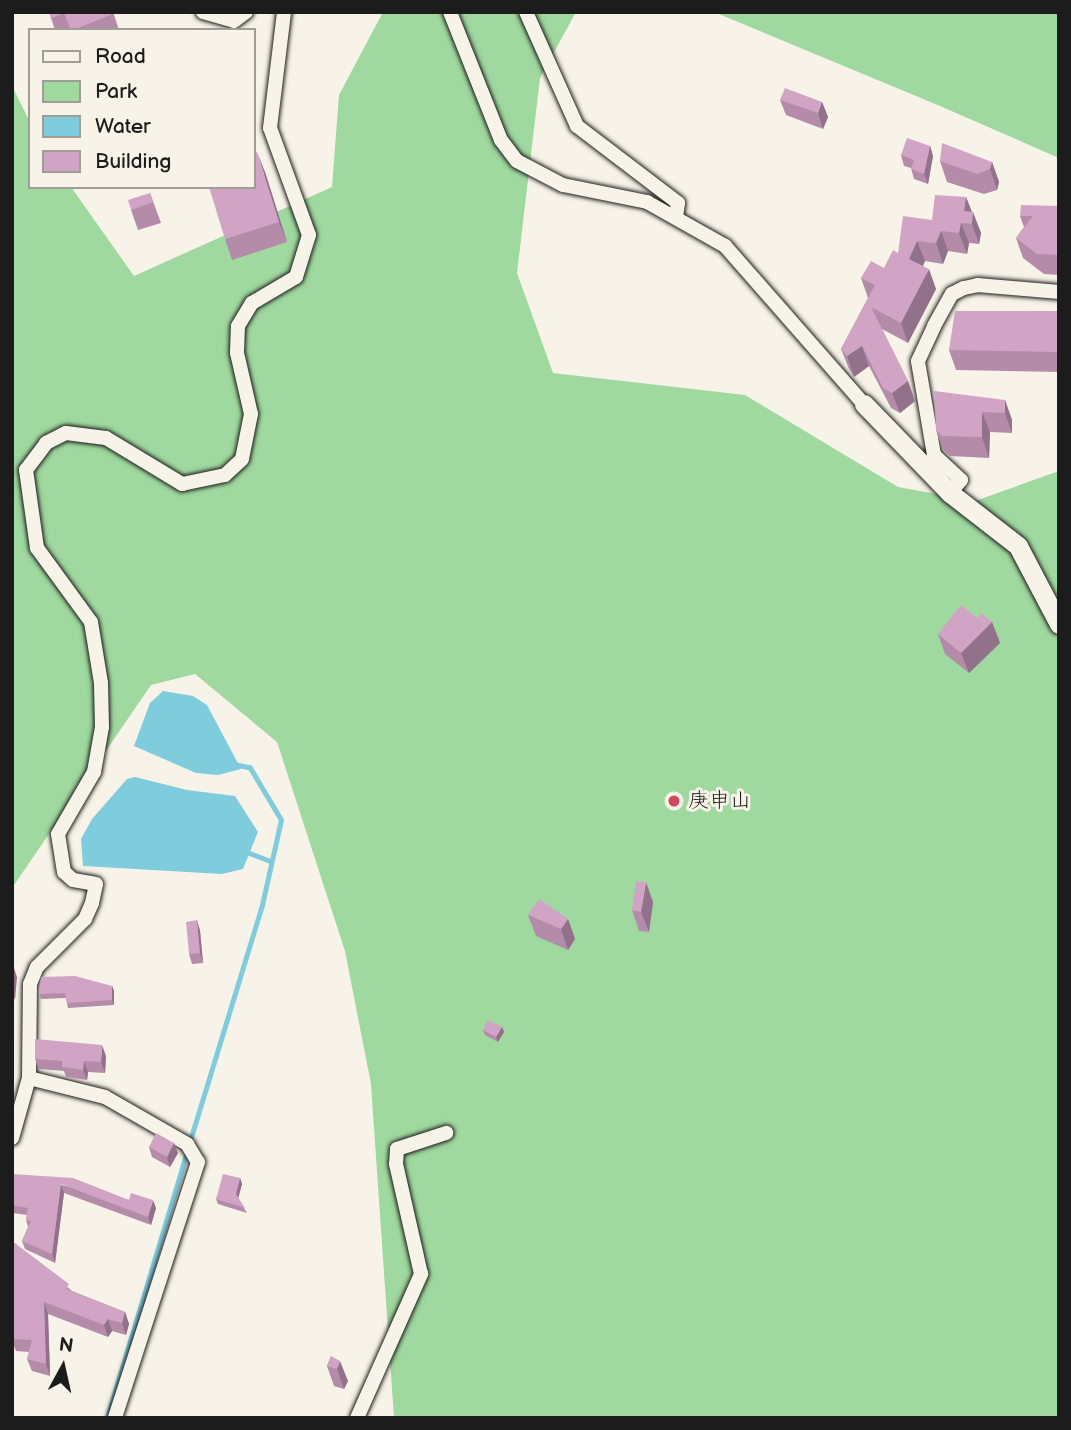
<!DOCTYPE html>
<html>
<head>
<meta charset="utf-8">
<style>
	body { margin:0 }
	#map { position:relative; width:1071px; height:1430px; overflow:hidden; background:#f7f3e8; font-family:"Balsamiq Sans","Klee One",sans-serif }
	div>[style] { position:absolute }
	.green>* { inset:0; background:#9fd99f }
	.water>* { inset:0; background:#7fccdd }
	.stream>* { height:4.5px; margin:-2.25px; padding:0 2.25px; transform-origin:2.25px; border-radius:2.25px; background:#7fccdd }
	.roads { filter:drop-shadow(0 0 2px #1c1c1c) drop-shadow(0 0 2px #1c1c1c) }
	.street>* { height:14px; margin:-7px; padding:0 7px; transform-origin:7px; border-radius:7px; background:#f7f3e8 }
	.secondary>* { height:19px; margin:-9.5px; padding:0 9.5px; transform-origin:9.5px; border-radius:9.5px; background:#f7f3e8 }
	.wall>* { inset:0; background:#b48ca9 }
	.shaded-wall>* { inset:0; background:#92728a }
	.building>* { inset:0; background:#d1a3c5 }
	.dots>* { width:19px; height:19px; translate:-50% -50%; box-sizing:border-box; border:4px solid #f7f3e8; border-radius:50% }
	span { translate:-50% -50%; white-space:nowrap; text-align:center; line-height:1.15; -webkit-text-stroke:6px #f7f3e8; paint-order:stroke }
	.poi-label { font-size:21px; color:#1c1c1c }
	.left { translate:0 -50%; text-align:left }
	.frame { position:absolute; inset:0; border:14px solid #1c1c1c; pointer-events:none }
	.legend { position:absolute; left:28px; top:28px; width:228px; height:161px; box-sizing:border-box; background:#f7f3e8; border:2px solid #9f9d96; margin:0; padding:9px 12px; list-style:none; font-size:21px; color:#1c1c1c }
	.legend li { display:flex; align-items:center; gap:14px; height:35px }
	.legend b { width:35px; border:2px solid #9f9d96 }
	.north { position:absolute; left:28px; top:1332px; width:70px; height:70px; -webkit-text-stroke:5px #f7f3e8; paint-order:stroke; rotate:8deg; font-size:19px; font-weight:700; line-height:28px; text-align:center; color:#1c1c1c }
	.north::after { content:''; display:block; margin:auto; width:24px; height:32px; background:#1c1c1c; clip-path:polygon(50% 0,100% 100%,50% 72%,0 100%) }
</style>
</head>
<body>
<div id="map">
	<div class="green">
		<i style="clip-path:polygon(383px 12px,576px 12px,540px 78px,517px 273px,553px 373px,745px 395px,898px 487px,975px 501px,1059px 471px,1059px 1418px,394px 1418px,371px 1084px,345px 951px,277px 742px,195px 674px,151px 685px,12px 888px,12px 86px,30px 122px,30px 187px,71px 187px,134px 276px,332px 187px,339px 95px)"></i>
		<i style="clip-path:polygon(714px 12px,1059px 12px,1059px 158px,940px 106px)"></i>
	</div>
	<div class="water">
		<i style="clip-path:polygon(163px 691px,193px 696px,207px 705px,241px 769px,218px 775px,196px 773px,134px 746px,150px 703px)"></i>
		<i style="clip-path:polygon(135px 777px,187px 790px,235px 796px,258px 832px,243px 869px,222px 874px,83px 866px,81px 839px,92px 819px,127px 779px)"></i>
	</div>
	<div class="stream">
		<i style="left:247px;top:852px;width:26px;rotate:21deg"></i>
		<i style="left:189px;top:1144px;width:250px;rotate:-73deg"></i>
		<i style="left:262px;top:905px;width:87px;rotate:-77.4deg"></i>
		<i style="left:281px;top:820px;width:61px;rotate:-120.8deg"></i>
		<i style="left:250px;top:768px;width:13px;rotate:-167deg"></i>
		<i style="left:107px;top:1418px;width:278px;rotate:-73.3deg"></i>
	</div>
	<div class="roads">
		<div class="street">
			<i style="left:203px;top:12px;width:32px;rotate:16deg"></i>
			<i style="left:234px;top:21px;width:15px;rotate:-37deg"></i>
			<i style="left:450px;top:12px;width:138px;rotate:68.3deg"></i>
			<i style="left:501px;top:140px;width:26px;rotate:53deg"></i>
			<i style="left:517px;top:161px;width:52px;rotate:27.6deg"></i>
			<i style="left:563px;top:185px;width:86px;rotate:11.4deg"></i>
			<i style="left:647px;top:202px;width:90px;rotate:29.4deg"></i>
			<i style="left:725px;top:246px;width:210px;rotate:48.7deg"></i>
			<i style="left:526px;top:12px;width:125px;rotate:65.9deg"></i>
			<i style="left:577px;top:126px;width:127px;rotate:37.3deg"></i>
			<i style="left:678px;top:203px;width:15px;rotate:98deg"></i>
			<i style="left:950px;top:493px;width:17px;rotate:-50deg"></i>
			<i style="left:961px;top:480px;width:37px;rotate:-137deg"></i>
			<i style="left:934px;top:455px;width:95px;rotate:-99.7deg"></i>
			<i style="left:918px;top:361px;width:38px;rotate:-65deg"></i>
			<i style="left:934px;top:326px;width:37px;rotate:-61deg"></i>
			<i style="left:952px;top:294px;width:13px;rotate:-27deg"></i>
			<i style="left:964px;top:288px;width:14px;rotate:-12deg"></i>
			<i style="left:978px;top:285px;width:81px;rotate:4.9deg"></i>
			<i style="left:29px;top:1078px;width:78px;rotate:14deg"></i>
			<i style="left:105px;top:1097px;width:95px;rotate:29.8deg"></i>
			<i style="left:187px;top:1144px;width:21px;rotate:59deg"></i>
			<i style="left:198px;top:1162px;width:269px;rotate:108deg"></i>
			<i style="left:12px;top:1138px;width:62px;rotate:-74.2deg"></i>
			<i style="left:29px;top:1078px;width:94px;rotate:-89.4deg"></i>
			<i style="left:30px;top:984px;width:18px;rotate:-68deg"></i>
			<i style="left:37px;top:967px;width:68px;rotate:-45deg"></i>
			<i style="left:85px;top:919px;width:17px;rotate:-66deg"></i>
			<i style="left:92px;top:903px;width:19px;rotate:-78deg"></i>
			<i style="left:96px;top:884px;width:23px;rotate:-170deg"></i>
			<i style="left:73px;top:880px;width:12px;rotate:-138deg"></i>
			<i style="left:64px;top:872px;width:38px;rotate:-99deg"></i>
			<i style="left:58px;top:834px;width:72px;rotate:-59.9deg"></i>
			<i style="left:94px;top:772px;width:46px;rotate:-79.9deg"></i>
			<i style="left:102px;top:727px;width:44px;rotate:-91.3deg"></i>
			<i style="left:101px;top:683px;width:62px;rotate:-99.3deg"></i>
			<i style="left:91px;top:622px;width:92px;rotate:-126.1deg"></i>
			<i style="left:37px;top:548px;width:79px;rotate:-98deg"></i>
			<i style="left:26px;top:470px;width:34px;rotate:-53deg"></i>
			<i style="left:46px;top:443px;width:22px;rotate:-27deg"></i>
			<i style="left:66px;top:433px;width:40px;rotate:7.1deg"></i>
			<i style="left:106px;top:438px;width:89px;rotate:31.2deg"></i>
			<i style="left:182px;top:484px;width:44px;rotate:-11.8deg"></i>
			<i style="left:225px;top:475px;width:23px;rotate:-43deg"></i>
			<i style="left:242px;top:459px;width:46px;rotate:-78.7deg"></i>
			<i style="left:251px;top:414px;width:63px;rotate:-102.9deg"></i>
			<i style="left:237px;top:353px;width:27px;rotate:-88deg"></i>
			<i style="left:238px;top:326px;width:27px;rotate:-59deg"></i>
			<i style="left:252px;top:303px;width:51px;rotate:-30.6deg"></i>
			<i style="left:296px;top:277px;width:44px;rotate:-72.8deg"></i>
			<i style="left:309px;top:235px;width:114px;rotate:-110deg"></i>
			<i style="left:270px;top:128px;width:117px;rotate:-83.1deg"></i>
			<i style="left:357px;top:1418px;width:158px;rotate:-66deg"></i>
			<i style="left:421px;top:1274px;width:113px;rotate:-102.8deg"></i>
			<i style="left:396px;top:1164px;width:15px;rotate:-86deg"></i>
			<i style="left:397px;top:1149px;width:52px;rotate:-18.1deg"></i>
		</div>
		<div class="secondary">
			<i style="left:864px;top:404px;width:124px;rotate:46deg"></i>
			<i style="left:950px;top:493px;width:86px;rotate:37.9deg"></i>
			<i style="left:1018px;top:546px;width:88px;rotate:62.3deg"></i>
		</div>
	</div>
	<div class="wall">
		<i style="clip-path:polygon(49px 12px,113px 12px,119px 30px,55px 30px)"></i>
		<i style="clip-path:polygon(780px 100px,822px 102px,828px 117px,823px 129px,786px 115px)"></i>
		<i style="clip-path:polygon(930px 146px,933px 156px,928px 184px,914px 179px,911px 168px,904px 166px,901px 155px)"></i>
		<i style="clip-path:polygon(940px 161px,992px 162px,999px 182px,997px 190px,984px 194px,947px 182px)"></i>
		<i style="clip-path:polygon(265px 172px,287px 242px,232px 260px,225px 239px)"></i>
		<i style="clip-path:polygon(150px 193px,161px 223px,138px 230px,131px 210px)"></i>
		<i style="clip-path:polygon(966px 197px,981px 233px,979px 244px,969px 243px,967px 254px,948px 251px,943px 264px,925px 261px,923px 266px,936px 289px,908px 343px,882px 329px,908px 381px,915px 401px,900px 413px,891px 408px,869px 366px,854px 377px,849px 369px,841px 349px,868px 298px,861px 278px,884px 268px,898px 253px)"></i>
		<i style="clip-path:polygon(1059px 206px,1059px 275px,1044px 274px,1023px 258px,1016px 238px,1024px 227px,1020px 216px)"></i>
		<i style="clip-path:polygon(1059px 311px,1059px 372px,956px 370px,949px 350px)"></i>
		<i style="clip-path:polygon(1005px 400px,1012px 420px,1012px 433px,990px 432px,989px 458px,950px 456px,943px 450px,936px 430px)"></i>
		<i style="clip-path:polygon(977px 618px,992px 622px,1000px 643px,969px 673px,945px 654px,938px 634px)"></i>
		<i style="clip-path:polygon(653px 902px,649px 932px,639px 931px,632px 910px)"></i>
		<i style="clip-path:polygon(528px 915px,568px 919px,575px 939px,568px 950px,536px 936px)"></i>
		<i style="clip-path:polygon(197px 920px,200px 931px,203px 963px,192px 964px,189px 954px)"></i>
		<i style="clip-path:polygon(112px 986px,114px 991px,114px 1005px,68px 1008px,66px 998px,41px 999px,39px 994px)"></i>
		<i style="clip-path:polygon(502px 1027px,504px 1032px,498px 1042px,485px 1035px,483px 1030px)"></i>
		<i style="clip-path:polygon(106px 1056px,105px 1073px,88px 1072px,87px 1080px,66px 1077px,64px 1071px,39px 1069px,35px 1059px)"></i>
		<i style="clip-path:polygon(174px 1143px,178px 1153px,170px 1167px,152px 1157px,149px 1147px)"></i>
		<i style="clip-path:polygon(12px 1174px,129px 1200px,156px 1208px,151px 1225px,64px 1193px,55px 1263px,25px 1249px,22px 1241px,28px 1227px,26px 1220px,27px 1215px,12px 1213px)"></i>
		<i style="clip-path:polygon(240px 1178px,242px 1184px,238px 1198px,247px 1213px,218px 1204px,216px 1199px)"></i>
		<i style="clip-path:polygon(12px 1241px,72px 1291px,125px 1312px,129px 1324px,126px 1335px,112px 1331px,108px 1337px,48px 1314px,50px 1376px,32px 1371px,27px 1359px,29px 1352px,16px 1351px,12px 1341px)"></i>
		<i style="clip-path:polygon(331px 1356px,348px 1381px,344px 1389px,334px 1386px,327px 1366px)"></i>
	</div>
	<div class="shaded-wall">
		<i style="clip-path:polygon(822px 102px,828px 117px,823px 129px,818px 113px)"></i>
		<i style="clip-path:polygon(930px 146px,933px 156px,928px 184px,924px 174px)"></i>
		<i style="clip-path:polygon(257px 152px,265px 172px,287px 242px,279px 222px)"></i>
		<i style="clip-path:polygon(992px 162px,999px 182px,997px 190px,990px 169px)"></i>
		<i style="clip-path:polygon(966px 197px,973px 216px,973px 212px,981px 233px,979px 244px,972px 224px,964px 211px)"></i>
		<i style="clip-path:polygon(961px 223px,969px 243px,967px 254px,959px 233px)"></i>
		<i style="clip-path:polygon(941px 231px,948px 251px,943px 264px,936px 243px)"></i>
		<i style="clip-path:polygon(917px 241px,925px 261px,917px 279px,909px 259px)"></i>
		<i style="clip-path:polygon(929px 269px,936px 289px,908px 343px,901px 323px)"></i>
		<i style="clip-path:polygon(862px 346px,869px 366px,854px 377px,847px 356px)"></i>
		<i style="clip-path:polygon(908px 381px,915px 401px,900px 413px,892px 393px)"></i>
		<i style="clip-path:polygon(1005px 400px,1012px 420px,1012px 433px,1005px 413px)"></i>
		<i style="clip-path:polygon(982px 412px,990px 432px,989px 458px,982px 437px)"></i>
		<i style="clip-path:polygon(992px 622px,1000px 643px,969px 673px,961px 653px)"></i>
		<i style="clip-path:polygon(646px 882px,653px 902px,649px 932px,641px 912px)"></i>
		<i style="clip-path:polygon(568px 919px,575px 939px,568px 950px,561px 929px)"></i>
		<i style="clip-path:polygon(197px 920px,200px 931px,203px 963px,200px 953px)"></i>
		<i style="clip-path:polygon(14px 968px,17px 977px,15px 1000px,12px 993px)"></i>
		<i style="clip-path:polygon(112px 986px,114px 991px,114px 1005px,112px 1000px)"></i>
		<i style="clip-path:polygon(502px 1027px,504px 1032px,498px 1042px,496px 1037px)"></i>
		<i style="clip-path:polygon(102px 1045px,106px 1056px,105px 1073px,101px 1062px)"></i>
		<i style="clip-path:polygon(84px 1061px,88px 1072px,87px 1080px,83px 1070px)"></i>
		<i style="clip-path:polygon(174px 1143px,178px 1153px,170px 1167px,167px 1157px)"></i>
		<i style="clip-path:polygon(240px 1178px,242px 1184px,238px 1199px,236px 1194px)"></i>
		<i style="clip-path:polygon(61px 1184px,64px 1193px,55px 1263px,52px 1254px)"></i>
		<i style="clip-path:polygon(153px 1200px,156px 1208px,151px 1225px,148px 1217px)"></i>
		<i style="clip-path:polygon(44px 1302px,48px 1314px,50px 1376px,46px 1364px)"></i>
		<i style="clip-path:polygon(125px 1312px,129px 1324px,126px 1335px,122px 1323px)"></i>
		<i style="clip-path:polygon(108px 1319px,112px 1331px,108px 1337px,104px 1325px)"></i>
		<i style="clip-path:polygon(340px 1361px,348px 1381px,344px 1389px,337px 1369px)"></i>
	</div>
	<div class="building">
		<i style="clip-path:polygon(49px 12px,113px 12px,113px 14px,73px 30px,71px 30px,64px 13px,52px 18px)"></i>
		<i style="clip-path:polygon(785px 88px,822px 102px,818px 113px,780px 100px)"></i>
		<i style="clip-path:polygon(907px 138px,930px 146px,924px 174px,911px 169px,914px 160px,901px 155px)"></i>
		<i style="clip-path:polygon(942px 143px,992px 162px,990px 169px,977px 174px,940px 161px)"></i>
		<i style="clip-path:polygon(257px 152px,279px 222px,225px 239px,209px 187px,254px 187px,254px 153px)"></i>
		<i style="clip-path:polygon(150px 193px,153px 202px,131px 210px,128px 200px)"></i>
		<i style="clip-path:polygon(935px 195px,966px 197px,964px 211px,973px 212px,972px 224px,961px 223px,959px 233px,941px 231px,936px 243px,917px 241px,909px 259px,929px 269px,901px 323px,871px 307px,908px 381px,892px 393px,883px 388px,862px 346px,847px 356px,841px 349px,875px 285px,861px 278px,871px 261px,884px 268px,893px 250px,898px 253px,903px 216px,932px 220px)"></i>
		<i style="clip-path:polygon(1021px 205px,1059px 206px,1059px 255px,1037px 254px,1016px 238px,1033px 216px,1020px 216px)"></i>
		<i style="clip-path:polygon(955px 311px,1059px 311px,1059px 352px,949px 350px)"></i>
		<i style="clip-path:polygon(934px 391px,1005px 400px,1005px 413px,982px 412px,982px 437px,942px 436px,936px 430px)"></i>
		<i style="clip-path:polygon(961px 605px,977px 618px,981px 613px,992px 622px,961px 653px,938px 634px)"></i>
		<i style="clip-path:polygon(636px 881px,646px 882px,641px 912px,632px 910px)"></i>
		<i style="clip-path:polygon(539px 899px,568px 919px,561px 929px,528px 915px)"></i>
		<i style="clip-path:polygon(197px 920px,200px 953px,189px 954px,186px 922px)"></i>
		<i style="clip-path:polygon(75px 976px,112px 986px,112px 1000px,67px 1003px,65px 993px,39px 994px,41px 977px)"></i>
		<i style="clip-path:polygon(488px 1020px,502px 1027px,496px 1037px,483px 1030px)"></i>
		<i style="clip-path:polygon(35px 1039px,102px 1045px,101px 1062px,84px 1061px,83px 1070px,62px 1067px,62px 1061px,35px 1059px)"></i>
		<i style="clip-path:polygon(156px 1133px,174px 1143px,167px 1157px,149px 1147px)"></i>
		<i style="clip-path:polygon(12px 1174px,73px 1178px,129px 1200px,131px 1193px,153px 1200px,148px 1217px,61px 1184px,52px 1254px,22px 1241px,31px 1221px,26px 1220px,28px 1208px,12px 1205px)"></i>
		<i style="clip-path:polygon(223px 1174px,240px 1178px,236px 1194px,245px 1208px,216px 1199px)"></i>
		<i style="clip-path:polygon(12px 1241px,69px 1284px,66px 1289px,125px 1312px,122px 1323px,108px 1319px,104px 1325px,44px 1302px,46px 1364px,27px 1359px,32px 1340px,12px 1339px)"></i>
		<i style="clip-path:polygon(331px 1356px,340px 1361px,337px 1369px,327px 1366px)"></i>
	</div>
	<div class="dots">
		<i style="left:674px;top:801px;background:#d1495b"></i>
	</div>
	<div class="poi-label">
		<span class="left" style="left:688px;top:801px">庚申山</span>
	</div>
	<div class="frame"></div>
	<ul class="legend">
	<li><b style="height:9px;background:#f7f3e8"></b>Road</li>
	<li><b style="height:19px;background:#9fd99f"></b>Park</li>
	<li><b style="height:19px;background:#7fccdd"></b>Water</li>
	<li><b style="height:19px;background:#d1a3c5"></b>Building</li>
	</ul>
	<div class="north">N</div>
</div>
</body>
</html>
